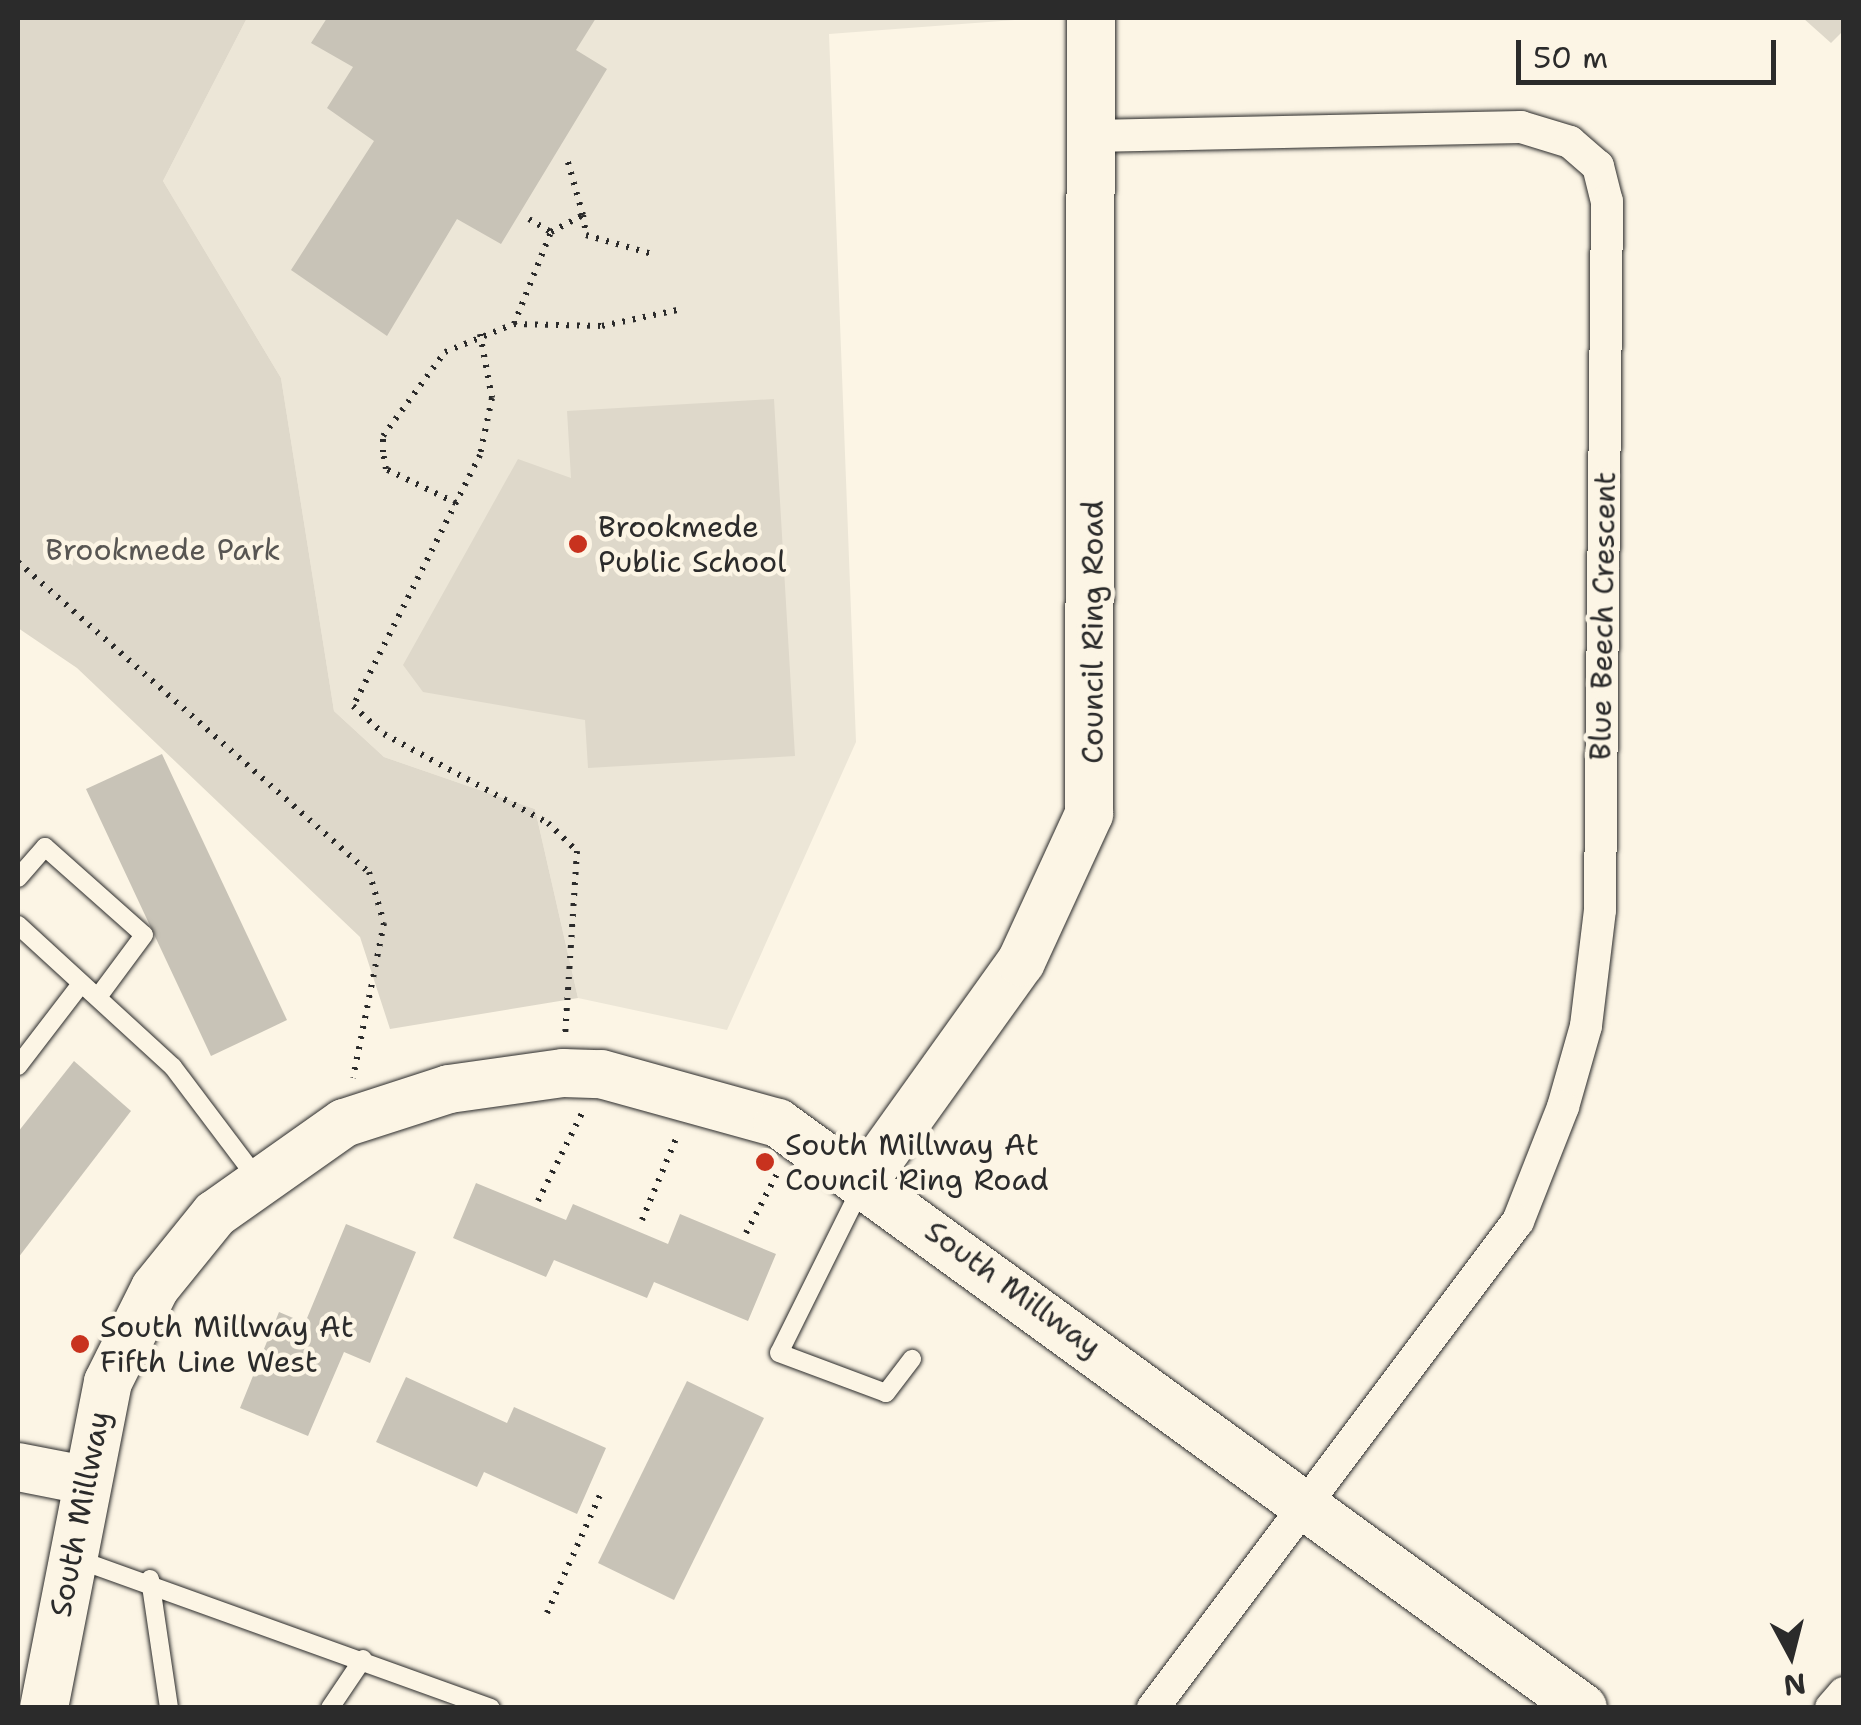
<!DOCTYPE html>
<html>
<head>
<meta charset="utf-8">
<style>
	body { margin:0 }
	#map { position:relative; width:1861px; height:1725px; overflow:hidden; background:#fcf5e5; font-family:"Shantell Sans",sans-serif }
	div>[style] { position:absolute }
	.built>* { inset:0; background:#ece6d7 }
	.green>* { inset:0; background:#ded8ca }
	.building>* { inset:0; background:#c8c3b7 }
	.path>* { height:6px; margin-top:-3px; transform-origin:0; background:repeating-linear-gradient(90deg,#2b2b2b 0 2.5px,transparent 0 10.5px) }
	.roads { filter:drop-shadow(0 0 2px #2b2b2b) drop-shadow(0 0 2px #2b2b2b) }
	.lane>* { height:18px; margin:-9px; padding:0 9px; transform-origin:9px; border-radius:9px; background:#fcf5e5 }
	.street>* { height:32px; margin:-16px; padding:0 16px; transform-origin:16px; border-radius:16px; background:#fcf5e5 }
	.secondary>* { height:48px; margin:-24px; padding:0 24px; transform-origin:24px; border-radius:24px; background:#fcf5e5 }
	.dots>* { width:28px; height:28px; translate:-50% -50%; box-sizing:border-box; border:5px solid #fcf5e5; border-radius:50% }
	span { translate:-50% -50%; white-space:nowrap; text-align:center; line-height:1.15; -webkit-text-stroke:9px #fcf5e5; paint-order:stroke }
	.poi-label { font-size:30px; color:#2b2b2b }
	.left { translate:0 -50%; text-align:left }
	.park-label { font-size:30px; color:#585653 }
	.street-label { font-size:30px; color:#2b2b2b }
	.frame { position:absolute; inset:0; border:20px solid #2b2b2b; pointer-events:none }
	.north { position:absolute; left:1741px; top:1605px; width:100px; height:100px; -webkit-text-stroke:8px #fcf5e5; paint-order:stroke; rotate:173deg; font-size:28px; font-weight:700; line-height:40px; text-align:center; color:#2b2b2b }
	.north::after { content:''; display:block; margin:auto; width:35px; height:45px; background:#2b2b2b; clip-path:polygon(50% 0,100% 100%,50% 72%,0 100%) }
	.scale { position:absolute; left:1516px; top:40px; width:260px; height:45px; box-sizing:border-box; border:5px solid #2b2b2b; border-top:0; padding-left:12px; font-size:30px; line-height:35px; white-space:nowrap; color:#2b2b2b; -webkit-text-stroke:8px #fcf5e5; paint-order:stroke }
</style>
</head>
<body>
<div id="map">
	<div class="built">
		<i style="clip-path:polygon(247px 18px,1041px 18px,829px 34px,856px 742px,727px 1030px,578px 998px,535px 809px,384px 757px,334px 711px,281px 378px,163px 181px)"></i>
	</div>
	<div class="green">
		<i style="clip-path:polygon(18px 18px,247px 18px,163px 181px,281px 378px,334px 711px,384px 757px,535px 809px,578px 998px,390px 1029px,360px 937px,77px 668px,18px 628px)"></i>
		<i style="clip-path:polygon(1803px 18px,1843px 18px,1843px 31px,1831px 43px)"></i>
		<i style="clip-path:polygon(774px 399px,795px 756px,588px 768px,585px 720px,423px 692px,403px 665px,518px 459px,571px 478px,567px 411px)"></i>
	</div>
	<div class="building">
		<i style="clip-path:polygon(327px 18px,596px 18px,576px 50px,607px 69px,501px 244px,457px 219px,387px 336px,291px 270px,374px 141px,327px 108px,353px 67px,311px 43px)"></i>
		<i style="clip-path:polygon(162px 754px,287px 1020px,211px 1056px,86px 789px)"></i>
		<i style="clip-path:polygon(74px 1061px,131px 1111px,18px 1258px,18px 1132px)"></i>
		<i style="clip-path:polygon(476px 1183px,566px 1220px,573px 1204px,668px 1244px,680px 1214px,776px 1254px,748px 1321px,654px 1282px,647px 1298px,554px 1260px,546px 1277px,453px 1238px)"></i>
		<i style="clip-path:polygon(346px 1224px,416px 1252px,370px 1363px,344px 1352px,308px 1436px,240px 1408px,279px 1312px,305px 1323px)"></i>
		<i style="clip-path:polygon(406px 1377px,507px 1423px,514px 1407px,606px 1448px,577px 1514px,484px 1472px,477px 1487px,376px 1442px)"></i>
		<i style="clip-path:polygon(687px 1381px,764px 1418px,674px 1600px,598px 1563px)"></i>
	</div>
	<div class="path">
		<i style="left:583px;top:215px;width:20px;rotate:81deg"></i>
		<i style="left:586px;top:235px;width:69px;rotate:16.1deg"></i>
		<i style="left:529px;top:219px;width:26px;rotate:31deg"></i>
		<i style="left:514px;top:324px;width:99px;rotate:-68.1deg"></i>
		<i style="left:551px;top:232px;width:36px;rotate:-28deg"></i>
		<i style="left:583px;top:215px;width:58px;rotate:-105.9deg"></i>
		<i style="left:480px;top:334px;width:65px;rotate:79.4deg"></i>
		<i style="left:492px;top:398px;width:58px;rotate:101.9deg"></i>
		<i style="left:480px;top:455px;width:281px;rotate:116.8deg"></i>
		<i style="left:353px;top:706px;width:42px;rotate:42.1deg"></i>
		<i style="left:384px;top:734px;width:187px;rotate:28.5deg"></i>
		<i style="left:548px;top:823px;width:40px;rotate:44deg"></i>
		<i style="left:577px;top:851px;width:186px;rotate:93.7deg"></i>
		<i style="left:456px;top:503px;width:78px;rotate:-154.1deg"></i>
		<i style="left:386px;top:469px;width:17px;rotate:-100deg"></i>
		<i style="left:383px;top:452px;width:16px;rotate:-90deg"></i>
		<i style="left:383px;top:436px;width:104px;rotate:-53.6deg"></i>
		<i style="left:445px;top:352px;width:74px;rotate:-22.1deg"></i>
		<i style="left:514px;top:324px;width:88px;rotate:1.3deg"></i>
		<i style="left:602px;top:326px;width:77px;rotate:-12deg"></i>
		<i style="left:18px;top:562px;width:468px;rotate:41.5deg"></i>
		<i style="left:369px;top:872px;width:53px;rotate:73.6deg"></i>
		<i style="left:384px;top:923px;width:158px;rotate:101.3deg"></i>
		<i style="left:538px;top:1201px;width:98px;rotate:-63.4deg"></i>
		<i style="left:642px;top:1220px;width:93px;rotate:-67.3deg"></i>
		<i style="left:746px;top:1233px;width:69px;rotate:-62.3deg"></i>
		<i style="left:547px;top:1613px;width:129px;rotate:-65.8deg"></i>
	</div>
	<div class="roads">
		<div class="lane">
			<i style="left:18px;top:878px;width:41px;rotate:-48.9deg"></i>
			<i style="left:45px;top:847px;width:132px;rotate:41.6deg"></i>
			<i style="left:144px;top:935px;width:77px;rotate:126.6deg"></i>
			<i style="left:18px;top:925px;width:210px;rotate:42.5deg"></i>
			<i style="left:173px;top:1067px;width:138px;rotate:53deg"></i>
			<i style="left:18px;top:1066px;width:103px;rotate:-52.5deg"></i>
			<i style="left:862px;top:1186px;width:186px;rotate:116.4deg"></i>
			<i style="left:779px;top:1353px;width:114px;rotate:20.5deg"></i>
			<i style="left:886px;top:1393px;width:43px;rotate:-52.6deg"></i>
			<i style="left:74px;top:1558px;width:443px;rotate:19.8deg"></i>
			<i style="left:150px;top:1579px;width:130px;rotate:81.6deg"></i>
			<i style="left:330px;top:1708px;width:59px;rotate:-56deg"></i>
		</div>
		<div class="street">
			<i style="left:1092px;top:136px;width:429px;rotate:-1.2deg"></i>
			<i style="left:1521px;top:127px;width:51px;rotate:17deg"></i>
			<i style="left:1570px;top:142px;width:37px;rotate:41deg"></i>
			<i style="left:1598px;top:166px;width:36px;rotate:76deg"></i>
			<i style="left:1607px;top:201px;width:709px;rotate:90.57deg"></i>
			<i style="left:1600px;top:910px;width:117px;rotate:96.9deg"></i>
			<i style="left:1586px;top:1026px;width:84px;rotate:105.9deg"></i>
			<i style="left:1563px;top:1107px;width:123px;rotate:111.5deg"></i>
			<i style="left:1518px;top:1221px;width:609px;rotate:126.85deg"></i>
			<i style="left:1831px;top:1708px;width:20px;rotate:-49deg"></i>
		</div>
		<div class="secondary">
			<i style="left:864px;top:1181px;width:269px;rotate:-54.4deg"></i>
			<i style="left:1021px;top:962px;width:163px;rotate:-65.3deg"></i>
			<i style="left:1089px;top:814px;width:796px;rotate:-89.86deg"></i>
			<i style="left:18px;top:1467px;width:67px;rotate:11.1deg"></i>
			<i style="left:44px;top:1708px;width:332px;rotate:-78.9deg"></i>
			<i style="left:108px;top:1382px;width:105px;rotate:-63.4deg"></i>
			<i style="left:155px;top:1288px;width:95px;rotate:-51deg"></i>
			<i style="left:215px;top:1214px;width:158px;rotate:-35.2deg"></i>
			<i style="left:344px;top:1123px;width:110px;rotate:-17.9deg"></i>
			<i style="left:449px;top:1089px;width:115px;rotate:-8deg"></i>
			<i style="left:563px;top:1073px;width:38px;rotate:2deg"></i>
			<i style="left:601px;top:1074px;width:184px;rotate:15.5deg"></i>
			<i style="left:778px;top:1123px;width:995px;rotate:36.01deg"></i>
		</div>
	</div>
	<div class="dots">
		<i style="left:578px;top:544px;background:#c8321e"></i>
		<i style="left:765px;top:1162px;background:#c8321e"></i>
		<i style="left:80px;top:1344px;background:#c8321e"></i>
	</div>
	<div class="poi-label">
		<span class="left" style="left:598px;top:544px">Brookmede<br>Public School</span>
		<span class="left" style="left:785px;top:1162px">South Millway At<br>Council Ring Road</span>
		<span class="left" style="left:100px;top:1344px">South Millway At<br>Fifth Line West</span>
	</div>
	<div class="park-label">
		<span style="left:163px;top:550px">Brookmede Park</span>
	</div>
	<div class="street-label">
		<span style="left:1603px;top:616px;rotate:-89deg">Blue Beech Crescent</span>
		<span style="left:1093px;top:632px;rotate:-90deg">Council Ring Road</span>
		<span style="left:1013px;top:1289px;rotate:36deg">South Millway</span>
		<span style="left:80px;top:1514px;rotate:-79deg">South Millway</span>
	</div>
	<div class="frame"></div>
	<div class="north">N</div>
	<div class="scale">50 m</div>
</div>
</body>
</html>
